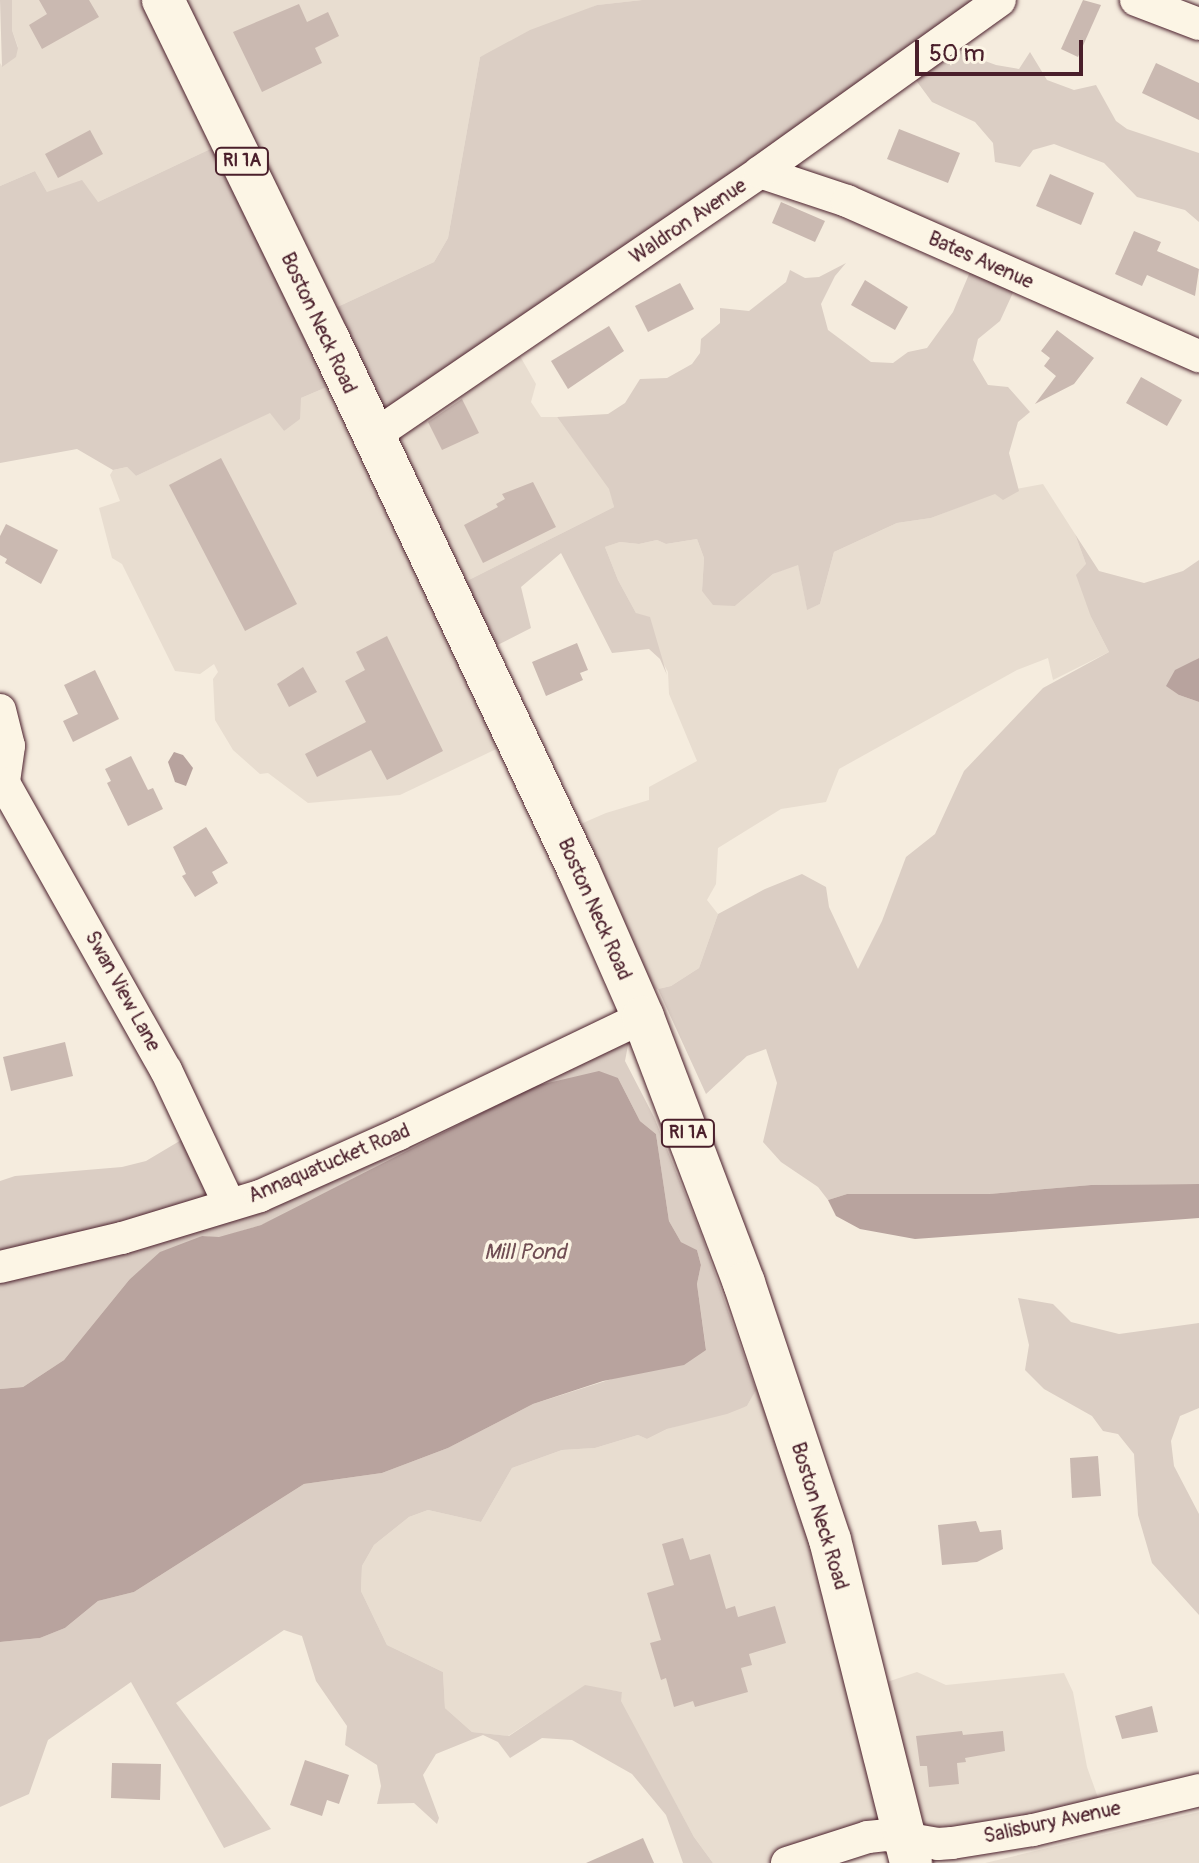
<!DOCTYPE html>
<html>
<head>
<meta charset="utf-8">
<style>
	body { margin:0 }
	#map { position:relative; width:1199px; height:1863px; overflow:hidden; background:#f5ecde; font-family:Pangolin,sans-serif }
	div>[style] { position:absolute }
	.built>* { inset:0; background:#e8ddd0 }
	.green>* { inset:0; background:#dbcec4 }
	.water>* { inset:0; background:#b8a39e }
	.building>* { inset:0; background:#cab9b1 }
	.roads { filter:drop-shadow(0 0 2px #4a1f2b) drop-shadow(0 0 2px #4a1f2b) }
	.minor>* { height:32px; margin:-16px; padding:0 16px; transform-origin:16px; border-radius:16px; background:#fcf5e5 }
	.major>* { height:42px; margin:-21px; padding:0 21px; transform-origin:21px; border-radius:21px; background:#fcf5e5 }
	span { translate:-50% -50%; white-space:nowrap; text-align:center; line-height:1.15; -webkit-text-stroke:7px #fcf5e5; paint-order:stroke }
	.shield-label span { padding:2px 6px; background:#fcf5e5; border:2px solid; border-radius:6px; -webkit-text-stroke-width:0 }
	.shield-label { font-size:18px; color:#4a1f2b; font-weight:700 }
	.street-label { font-size:20px; color:#4a1f2b }
	.water-label { font-size:22px; color:#704d53; font-style:italic }
	.scale { position:absolute; left:915px; top:40px; width:168px; height:36px; box-sizing:border-box; border:4px solid #4a1f2b; border-top:0; padding-left:10px; font-size:24px; line-height:28px; white-space:nowrap; color:#4a1f2b; -webkit-text-stroke:6px #fcf5e5; paint-order:stroke }
</style>
</head>
<body>
<div id="map">
	<div class="built">
		<i style="clip-path:polygon(12px 0,642px 0,597px 5px,480px 57px,448px 238px,434px 262px,318px 316px,221px 144px,98px 202px,47px 192px,35px 171px,0 186px,0 63px,2px 66px,18px 47px,12px 30px)"></i>
		<i style="clip-path:polygon(512px 342px,536px 384px,531px 402px,541px 417px,557px 417px,610px 489px,614px 507px,447px 591px,513px 741px,400px 795px,308px 803px,268px 773px,260px 774px,233px 750px,215px 720px,213px 679px,218px 672px,214px 664px,200px 674px,175px 671px,122px 564px,112px 558px,99px 508px,120px 501px,110px 475px,113px 470px,127px 467px,136px 476px,270px 412px,284px 431px,301px 398px,341px 381px)"></i>
		<i style="clip-path:polygon(1043px 484px,1075px 534px,1086px 564px,1091px 617px,1109px 652px,1053px 680px,1048px 658px,1017px 670px,839px 769px,826px 802px,781px 809px,718px 848px,716px 884px,707px 900px,718px 914px,699px 968px,671px 986px,632px 995px,562px 832px,606px 813px,649px 800px,649px 787px,697px 761px,669px 694px,668px 672px,618px 580px,605px 547px,620px 542px,639px 544px,657px 540px,666px 544px,697px 539px,704px 558px,702px 591px,735px 606px,773px 574px,798px 564px,807px 609px,820px 604px,834px 552px,897px 523px,931px 518px,995px 493px)"></i>
		<i style="clip-path:polygon(771px 1362px,872px 1687px,917px 1672px,946px 1685px,1064px 1673px,1073px 1692px,1087px 1767px,1105px 1817px,1103px 1820px,919px 1863px,905px 1827px,798px 1863px,713px 1863px,694px 1837px,620px 1701px,622px 1692px,585px 1686px,508px 1736px,472px 1732px,445px 1708px,443px 1672px,387px 1645px,361px 1591px,362px 1566px,374px 1545px,409px 1517px,428px 1510px,481px 1522px,512px 1468px,562px 1450px,595px 1448px,638px 1435px,647px 1439px,667px 1429px,747px 1406px)"></i>
		<i style="clip-path:polygon(1199px 1812px,1199px 1863px,985px 1863px)"></i>
	</div>
	<div class="green">
		<i style="clip-path:polygon(0 0,12px 0,12px 30px,18px 48px,16px 57px,2px 67px)"></i>
		<i style="clip-path:polygon(642px 0,998px 0,938px 44px,996px 65px,1019px 69px,1030px 52px,1047px 80px,1074px 90px,1096px 85px,1116px 121px,1127px 129px,1199px 153px,1199px 222px,1185px 210px,1137px 197px,1104px 163px,1054px 144px,1033px 150px,1020px 167px,995px 162px,993px 143px,975px 122px,932px 102px,907px 68px,383px 426px,341px 381px,301px 398px,300px 419px,284px 431px,270px 413px,136px 476px,127px 467px,113px 470px,77px 449px,0 463px,0 186px,35px 171px,47px 192px,82px 180px,98px 202px,221px 144px,318px 316px,434px 262px,448px 238px,480px 57px,530px 30px,597px 5px)"></i>
		<i style="clip-path:polygon(975px 260px,1017px 284px,1000px 321px,978px 339px,973px 360px,988px 385px,1008px 387px,1030px 412px,1018px 422px,1009px 453px,1019px 491px,1003px 500px,995px 494px,931px 518px,897px 523px,834px 552px,820px 604px,807px 610px,798px 565px,773px 574px,735px 606px,713px 605px,702px 591px,704px 558px,697px 539px,666px 544px,657px 540px,639px 544px,620px 542px,605px 547px,618px 580px,636px 613px,650px 617px,667px 675px,660px 659px,649px 649px,612px 653px,561px 553px,521px 587px,531px 628px,476px 656px,447px 591px,614px 507px,609px 489px,557px 417px,608px 414px,625px 403px,640px 379px,667px 378px,692px 364px,700px 353px,701px 339px,720px 323px,720px 308px,749px 311px,786px 282px,790px 270px,805px 278px,819px 277px,846px 263px,835px 276px,821px 304px,828px 330px,871px 362px,893px 363px,908px 352px,927px 348px,953px 312px)"></i>
		<i style="clip-path:polygon(1075px 534px,1099px 571px,1144px 583px,1183px 571px,1199px 560px,1199px 658px,1195px 660px,1179px 695px,1199px 702px,1199px 1184px,1091px 1185px,989px 1194px,847px 1194px,828px 1200px,818px 1187px,781px 1162px,763px 1142px,777px 1083px,766px 1049px,747px 1056px,706px 1094px,658px 989px,671px 986px,699px 968px,718px 914px,765px 889px,802px 874px,826px 887px,829px 907px,858px 969px,882px 921px,906px 857px,935px 834px,964px 771px,1043px 688px,1109px 652px,1091px 617px,1076px 575px,1086px 564px)"></i>
		<i style="clip-path:polygon(631px 1029px,625px 1061px,654px 1117px,700px 1231px,756px 1390px,747px 1406px,727px 1414px,667px 1429px,647px 1439px,638px 1435px,595px 1448px,562px 1450px,512px 1468px,481px 1522px,428px 1510px,409px 1517px,374px 1545px,362px 1566px,361px 1591px,387px 1645px,443px 1672px,445px 1708px,472px 1732px,509px 1736px,585px 1685px,622px 1692px,621px 1701px,694px 1837px,713px 1863px,683px 1863px,666px 1815px,632px 1774px,572px 1740px,542px 1738px,510px 1758px,498px 1742px,483px 1735px,436px 1754px,423px 1775px,439px 1818px,437px 1824px,414px 1803px,377px 1804px,381px 1786px,377px 1765px,345px 1745px,347px 1726px,316px 1681px,302px 1636px,284px 1630px,176px 1703px,271px 1829px,224px 1848px,131px 1682px,48px 1740px,29px 1794px,0 1807px,0 1642px,40px 1638px,65px 1628px,98px 1601px,134px 1592px,304px 1484px,382px 1473px,448px 1448px,533px 1404px,706px 1349px,697px 1284px,701px 1265px,697px 1250px,681px 1242px,669px 1221px,656px 1134px,640px 1121px,618px 1078px,261px 1225px,219px 1238px,202px 1236px,129px 1280px,64px 1360px,23px 1387px,0 1389px,0 1181px,15px 1176px,122px 1167px,146px 1161px,193px 1133px,229px 1201px)"></i>
		<i style="clip-path:polygon(1018px 1298px,1053px 1304px,1071px 1322px,1119px 1334px,1199px 1323px,1199px 1408px,1180px 1416px,1171px 1441px,1174px 1466px,1199px 1514px,1199px 1615px,1152px 1563px,1138px 1515px,1134px 1454px,1118px 1434px,1103px 1431px,1092px 1416px,1044px 1389px,1025px 1370px,1029px 1345px)"></i>
	</div>
	<div class="water">
		<i style="clip-path:polygon(1199px 658px,1199px 702px,1179px 695px,1166px 686px,1175px 670px)"></i>
		<i style="clip-path:polygon(174px 752px,183px 755px,193px 768px,186px 786px,175px 782px,168px 762px)"></i>
		<i style="clip-path:polygon(599px 1071px,618px 1078px,640px 1121px,656px 1134px,669px 1221px,681px 1242px,697px 1250px,701px 1265px,697px 1284px,706px 1350px,684px 1365px,603px 1381px,533px 1404px,448px 1448px,382px 1473px,304px 1484px,134px 1592px,98px 1601px,65px 1628px,40px 1638px,0 1642px,0 1389px,23px 1387px,64px 1360px,129px 1280px,160px 1252px,202px 1236px,219px 1237px,261px 1225px,535px 1086px)"></i>
		<i style="clip-path:polygon(1199px 1184px,1199px 1218px,915px 1239px,860px 1229px,836px 1216px,828px 1200px,847px 1194px,989px 1194px,1091px 1185px)"></i>
	</div>
	<div class="building">
		<i style="clip-path:polygon(39px 0,89px 0,99px 17px,42px 49px,29px 25px,47px 14px)"></i>
		<i style="clip-path:polygon(1083px 0,1101px 5px,1078px 57px,1061px 49px)"></i>
		<i style="clip-path:polygon(299px 4px,307px 22px,328px 12px,339px 36px,315px 48px,322px 63px,262px 92px,233px 32px)"></i>
		<i style="clip-path:polygon(1156px 63px,1199px 83px,1199px 120px,1142px 93px)"></i>
		<i style="clip-path:polygon(899px 129px,960px 153px,948px 183px,887px 159px)"></i>
		<i style="clip-path:polygon(90px 130px,103px 154px,58px 178px,45px 154px)"></i>
		<i style="clip-path:polygon(1050px 174px,1094px 193px,1081px 225px,1036px 206px)"></i>
		<i style="clip-path:polygon(781px 202px,825px 221px,815px 242px,772px 223px)"></i>
		<i style="clip-path:polygon(1134px 231px,1161px 242px,1157px 251px,1199px 269px,1195px 296px,1147px 275px,1142px 286px,1115px 274px)"></i>
		<i style="clip-path:polygon(865px 280px,908px 307px,895px 330px,851px 305px)"></i>
		<i style="clip-path:polygon(680px 283px,694px 309px,648px 332px,635px 306px)"></i>
		<i style="clip-path:polygon(609px 326px,624px 351px,568px 389px,551px 361px)"></i>
		<i style="clip-path:polygon(1057px 330px,1094px 358px,1074px 384px,1035px 404px,1056px 376px,1044px 366px,1050px 358px,1041px 351px)"></i>
		<i style="clip-path:polygon(1141px 377px,1182px 400px,1167px 426px,1126px 403px)"></i>
		<i style="clip-path:polygon(462px 399px,479px 433px,442px 450px,428px 422px)"></i>
		<i style="clip-path:polygon(221px 458px,297px 604px,245px 631px,169px 485px)"></i>
		<i style="clip-path:polygon(533px 482px,556px 527px,483px 563px,464px 525px,498px 507px,496px 504px,505px 499px,502px 494px)"></i>
		<i style="clip-path:polygon(6px 524px,58px 550px,41px 584px,5px 563px,7px 559px,0 555px,0 536px)"></i>
		<i style="clip-path:polygon(387px 636px,443px 751px,387px 780px,371px 750px,317px 777px,305px 754px,366px 722px,345px 681px,365px 670px,356px 652px)"></i>
		<i style="clip-path:polygon(577px 643px,588px 670px,580px 673px,583px 680px,546px 696px,532px 662px)"></i>
		<i style="clip-path:polygon(303px 667px,317px 692px,289px 707px,277px 684px)"></i>
		<i style="clip-path:polygon(95px 670px,119px 719px,73px 742px,63px 721px,78px 714px,64px 685px)"></i>
		<i style="clip-path:polygon(131px 756px,148px 790px,153px 788px,163px 809px,128px 826px,107px 783px,111px 781px,105px 769px)"></i>
		<i style="clip-path:polygon(206px 827px,228px 863px,212px 872px,218px 883px,195px 897px,182px 876px,186px 874px,173px 847px)"></i>
		<i style="clip-path:polygon(65px 1042px,73px 1076px,11px 1091px,3px 1057px)"></i>
		<i style="clip-path:polygon(1098px 1456px,1101px 1496px,1072px 1498px,1070px 1458px)"></i>
		<i style="clip-path:polygon(976px 1521px,980px 1532px,1001px 1530px,1003px 1549px,977px 1562px,942px 1565px,938px 1525px)"></i>
		<i style="clip-path:polygon(683px 1538px,690px 1560px,710px 1554px,726px 1609px,735px 1606px,738px 1617px,775px 1606px,786px 1643px,749px 1654px,752px 1665px,741px 1668px,748px 1692px,695px 1707px,693px 1701px,674px 1707px,666px 1678px,661px 1680px,650px 1643px,661px 1640px,647px 1593px,674px 1585px,662px 1544px)"></i>
		<i style="clip-path:polygon(1152px 1706px,1158px 1732px,1122px 1739px,1115px 1716px)"></i>
		<i style="clip-path:polygon(962px 1731px,963px 1735px,1003px 1731px,1005px 1751px,965px 1758px,966px 1762px,957px 1763px,959px 1784px,929px 1787px,927px 1766px,920px 1766px,916px 1736px)"></i>
		<i style="clip-path:polygon(305px 1760px,349px 1775px,339px 1804px,327px 1800px,322px 1816px,290px 1805px)"></i>
		<i style="clip-path:polygon(112px 1763px,161px 1764px,160px 1800px,111px 1798px)"></i>
		<i style="clip-path:polygon(643px 1838px,654px 1863px,586px 1863px)"></i>
	</div>
	<div class="roads">
		<div class="minor">
			<i style="left:1136px;top:0;width:67px;rotate:20.9deg"></i>
			<i style="left:760px;top:172px;width:92px;rotate:18.4deg"></i>
			<i style="left:847px;top:201px;width:385px;rotate:23.8deg"></i>
			<i style="left:372px;top:437px;width:470px;rotate:-34.3deg"></i>
			<i style="left:760px;top:172px;width:295px;rotate:-35.6deg"></i>
			<i style="left:0;top:710px;width:37px;rotate:76deg"></i>
			<i style="left:9px;top:746px;width:37px;rotate:98deg"></i>
			<i style="left:4px;top:783px;width:330px;rotate:60.6deg"></i>
			<i style="left:166px;top:1070px;width:148px;rotate:64.8deg"></i>
			<i style="left:0;top:1267px;width:125px;rotate:-13.4deg"></i>
			<i style="left:122px;top:1238px;width:144px;rotate:-16.9deg"></i>
			<i style="left:260px;top:1196px;width:152px;rotate:-24deg"></i>
			<i style="left:399px;top:1134px;width:271px;rotate:-25.6deg"></i>
			<i style="left:787px;top:1863px;width:85px;rotate:-17.8deg"></i>
			<i style="left:868px;top:1837px;width:18px;rotate:-6deg"></i>
			<i style="left:886px;top:1835px;width:53px;rotate:9.8deg"></i>
			<i style="left:938px;top:1844px;width:14px;rotate:-4deg"></i>
			<i style="left:952px;top:1843px;width:82px;rotate:-9.1deg"></i>
			<i style="left:1033px;top:1830px;width:171px;rotate:-13.5deg"></i>
		</div>
		<div class="major">
			<i style="left:163px;top:0;width:376px;rotate:64deg"></i>
			<i style="left:328px;top:338px;width:589px;rotate:64.78deg"></i>
			<i style="left:579px;top:871px;width:159px;rotate:66.3deg"></i>
			<i style="left:643px;top:1017px;width:285px;rotate:69.2deg"></i>
			<i style="left:744px;top:1283px;width:271px;rotate:71.5deg"></i>
			<i style="left:830px;top:1540px;width:333px;rotate:75.9deg"></i>
		</div>
	</div>
	<div class="shield-label">
		<span style="left:242px;top:161px">RI 1A</span>
		<span style="left:688px;top:1133px">RI 1A</span>
	</div>
	<div class="street-label">
		<span style="left:688px;top:221px;rotate:-34deg">Waldron Avenue</span>
		<span style="left:981px;top:260px;rotate:24deg">Bates Avenue</span>
		<span style="left:319px;top:323px;rotate:65deg">Boston Neck Road</span>
		<span style="left:595px;top:909px;rotate:66deg">Boston Neck Road</span>
		<span style="left:123px;top:991px;rotate:61deg">Swan View Lane</span>
		<span style="left:329px;top:1163px;rotate:-23deg">Annaquatucket Road</span>
		<span style="left:820px;top:1516px;rotate:73deg">Boston Neck Road</span>
		<span style="left:1052px;top:1822px;rotate:-12deg">Salisbury Avenue</span>
	</div>
	<div class="water-label">
		<span style="left:525px;top:1253px">Mill Pond</span>
	</div>
	<div class="scale">50 m</div>
</div>
</body>
</html>
